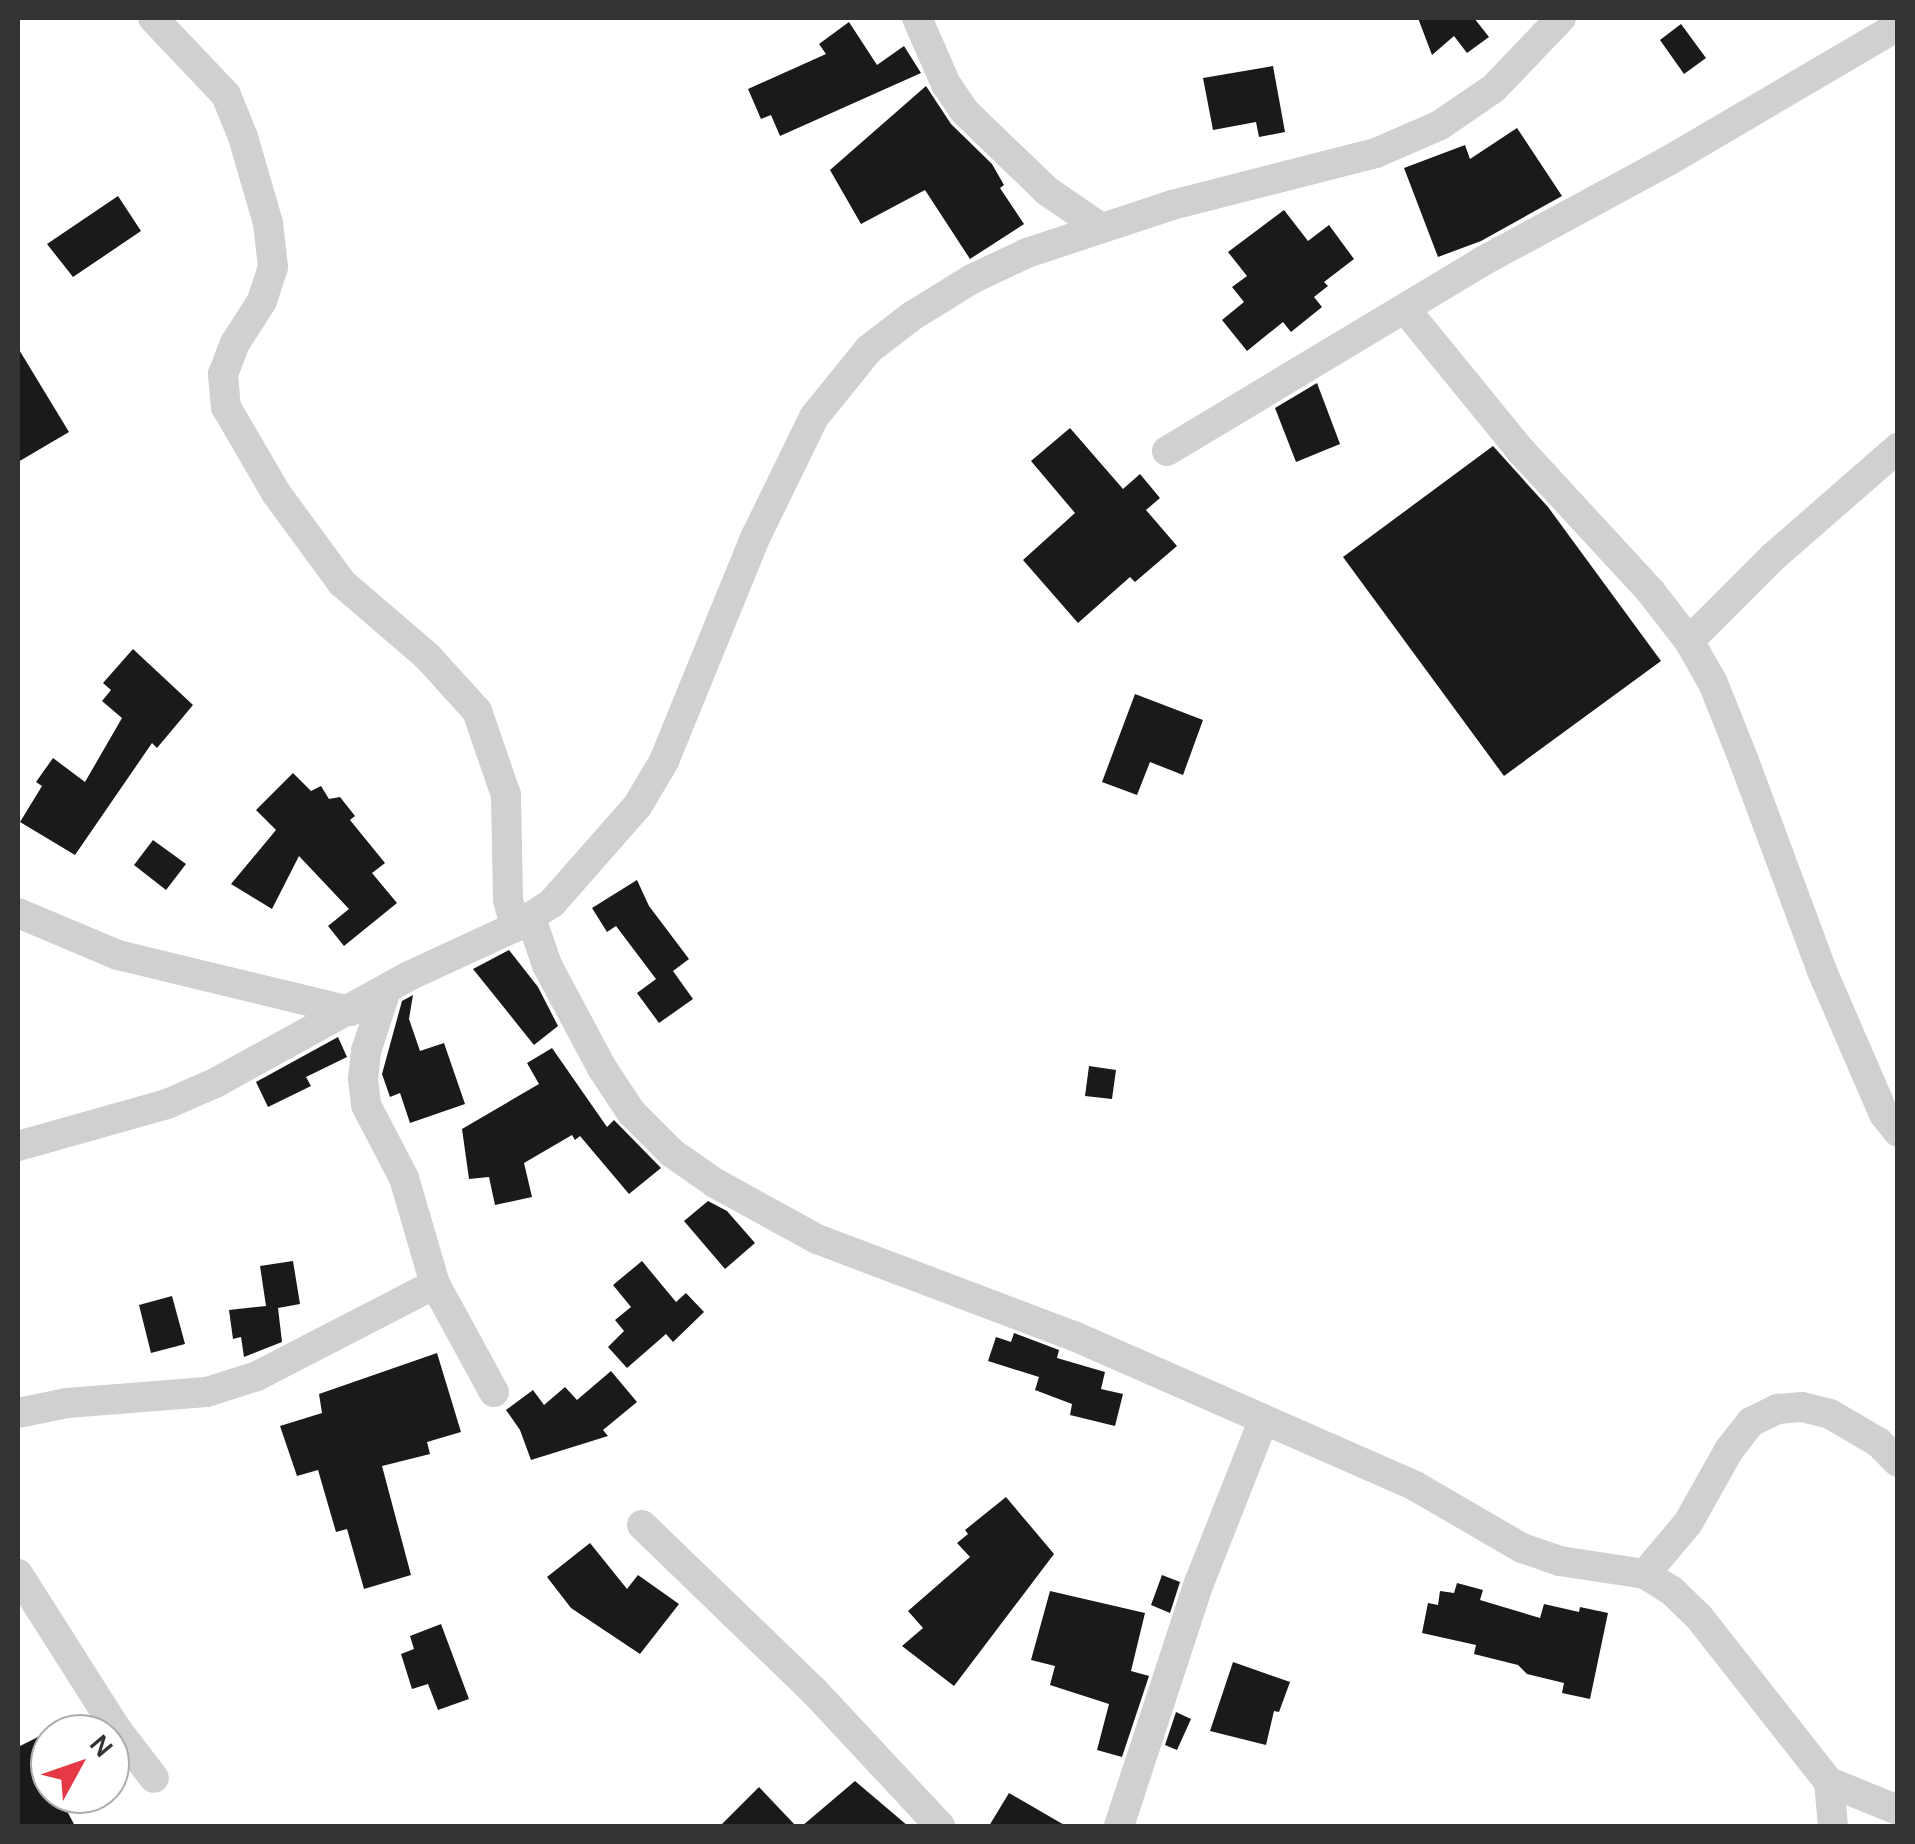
<!DOCTYPE html>
<html>
<head>
<meta charset="utf-8">
<style>
	body { margin:0 }
	#map { position:relative; width:1915px; height:1844px; overflow:hidden; background:#fff; font-family:Karla,sans-serif }
	div>[style] { position:absolute }
	.building>* { inset:0; background:#1a1a1a }
	.street>* { height:30px; margin:-15px; padding:0 15px; transform-origin:15px; border-radius:15px; background:#d0d0d0 }
	span { translate:-50% -50%; white-space:nowrap; text-align:center; line-height:1.15; -webkit-text-stroke:10px #fff; paint-order:stroke }
	.frame { position:absolute; inset:0; border:20px solid #333; pointer-events:none }
	.north { position:absolute; left:30px; top:1714px; width:100px; height:100px; box-sizing:border-box; background:#fff; border:2px solid #adadad; border-radius:50%; rotate:50deg; font-size:28px; font-weight:700; line-height:40px; text-align:center; color:#333 }
	.north::after { content:''; display:block; margin:auto; width:35px; height:45px; background:#e63946; clip-path:polygon(50% 0,100% 100%,50% 72%,0 100%) }
</style>
</head>
<body>
<div id="map">
	<div class="building">
		<i style="clip-path:polygon(1418px 18px,1474px 18px,1489px 37px,1467px 53px,1454px 36px,1432px 55px)"></i>
		<i style="clip-path:polygon(849px 22px,877px 65px,904px 46px,921px 73px,780px 136px,771px 115px,761px 119px,748px 89px,826px 54px,819px 44px)"></i>
		<i style="clip-path:polygon(1681px 24px,1706px 58px,1684px 74px,1660px 40px)"></i>
		<i style="clip-path:polygon(1273px 66px,1285px 132px,1259px 137px,1256px 122px,1213px 130px,1203px 78px)"></i>
		<i style="clip-path:polygon(926px 86px,951px 124px,992px 164px,1004px 185px,1000px 188px,1024px 224px,970px 259px,925px 190px,861px 224px,830px 170px)"></i>
		<i style="clip-path:polygon(1517px 128px,1562px 196px,1481px 241px,1438px 257px,1404px 168px,1465px 145px,1470px 159px)"></i>
		<i style="clip-path:polygon(118px 196px,141px 231px,73px 277px,47px 244px)"></i>
		<i style="clip-path:polygon(1284px 210px,1308px 241px,1329px 225px,1354px 259px,1324px 282px,1328px 286px,1314px 297px,1322px 307px,1291px 332px,1283px 322px,1247px 351px,1222px 320px,1244px 302px,1232px 287px,1247px 276px,1228px 252px)"></i>
		<i style="clip-path:polygon(18px 348px,69px 432px,18px 462px)"></i>
		<i style="clip-path:polygon(1317px 383px,1340px 444px,1296px 462px,1275px 408px)"></i>
		<i style="clip-path:polygon(1070px 428px,1123px 489px,1140px 474px,1160px 498px,1146px 510px,1177px 546px,1135px 582px,1130px 577px,1078px 623px,1023px 560px,1075px 513px,1031px 461px)"></i>
		<i style="clip-path:polygon(1493px 446px,1548px 507px,1661px 661px,1504px 776px,1343px 557px)"></i>
		<i style="clip-path:polygon(133px 649px,193px 705px,157px 748px,152px 743px,75px 855px,20px 822px,42px 786px,36px 782px,53px 758px,85px 782px,122px 718px,102px 701px,111px 690px,103px 683px)"></i>
		<i style="clip-path:polygon(1135px 694px,1203px 720px,1183px 775px,1150px 762px,1137px 795px,1102px 782px)"></i>
		<i style="clip-path:polygon(293px 773px,311px 791px,321px 786px,329px 799px,340px 797px,355px 816px,350px 820px,385px 863px,372px 873px,397px 903px,344px 946px,328px 926px,349px 909px,299px 856px,272px 909px,231px 884px,276px 830px,256px 810px)"></i>
		<i style="clip-path:polygon(153px 840px,186px 864px,166px 890px,134px 865px)"></i>
		<i style="clip-path:polygon(637px 880px,649px 906px,689px 959px,673px 971px,693px 999px,659px 1023px,637px 993px,656px 979px,616px 926px,607px 932px,592px 908px)"></i>
		<i style="clip-path:polygon(509px 950px,538px 987px,558px 1026px,534px 1045px,473px 969px)"></i>
		<i style="clip-path:polygon(413px 995px,409px 1019px,420px 1051px,444px 1043px,465px 1104px,410px 1123px,400px 1093px,390px 1097px,382px 1074px,402px 1001px)"></i>
		<i style="clip-path:polygon(338px 1037px,347px 1057px,306px 1077px,311px 1086px,268px 1107px,256px 1082px)"></i>
		<i style="clip-path:polygon(552px 1048px,607px 1127px,614px 1120px,661px 1168px,629px 1194px,580px 1136px,575px 1140px,572px 1135px,524px 1163px,532px 1197px,495px 1205px,489px 1177px,469px 1179px,462px 1129px,539px 1084px,527px 1063px)"></i>
		<i style="clip-path:polygon(1089px 1066px,1116px 1070px,1112px 1099px,1085px 1096px)"></i>
		<i style="clip-path:polygon(708px 1201px,727px 1211px,755px 1243px,725px 1269px,684px 1221px)"></i>
		<i style="clip-path:polygon(293px 1261px,300px 1304px,278px 1308px,282px 1342px,244px 1357px,241px 1337px,233px 1339px,229px 1310px,266px 1306px,260px 1266px)"></i>
		<i style="clip-path:polygon(642px 1261px,676px 1302px,686px 1293px,704px 1312px,673px 1342px,666px 1334px,627px 1368px,608px 1347px,624px 1331px,615px 1320px,631px 1307px,613px 1285px)"></i>
		<i style="clip-path:polygon(172px 1296px,185px 1344px,151px 1353px,139px 1305px)"></i>
		<i style="clip-path:polygon(1014px 1333px,1059px 1350px,1057px 1358px,1105px 1372px,1101px 1389px,1123px 1394px,1115px 1426px,1070px 1415px,1072px 1404px,1035px 1390px,1039px 1377px,988px 1361px,996px 1337px,1011px 1342px)"></i>
		<i style="clip-path:polygon(437px 1353px,461px 1432px,427px 1442px,430px 1454px,382px 1466px,411px 1575px,364px 1589px,347px 1529px,336px 1532px,318px 1470px,297px 1476px,280px 1426px,322px 1413px,319px 1394px)"></i>
		<i style="clip-path:polygon(611px 1371px,637px 1402px,603px 1430px,608px 1436px,531px 1460px,520px 1430px,506px 1410px,533px 1390px,544px 1405px,565px 1387px,577px 1400px)"></i>
		<i style="clip-path:polygon(1006px 1497px,1054px 1554px,954px 1686px,902px 1646px,923px 1628px,908px 1611px,970px 1557px,957px 1543px,968px 1534px,965px 1530px)"></i>
		<i style="clip-path:polygon(590px 1543px,627px 1589px,638px 1575px,679px 1604px,640px 1654px,571px 1608px,547px 1577px)"></i>
		<i style="clip-path:polygon(1162px 1575px,1180px 1582px,1170px 1613px,1151px 1605px)"></i>
		<i style="clip-path:polygon(1457px 1583px,1483px 1590px,1480px 1600px,1540px 1618px,1544px 1604px,1579px 1612px,1580px 1607px,1608px 1613px,1590px 1699px,1562px 1693px,1564px 1683px,1527px 1674px,1518px 1665px,1474px 1654px,1476px 1645px,1422px 1633px,1428px 1603px,1438px 1605px,1440px 1591px,1454px 1593px)"></i>
		<i style="clip-path:polygon(1050px 1591px,1145px 1613px,1131px 1671px,1149px 1676px,1122px 1757px,1097px 1750px,1109px 1704px,1050px 1685px,1055px 1666px,1031px 1660px)"></i>
		<i style="clip-path:polygon(441px 1624px,469px 1699px,438px 1710px,428px 1684px,412px 1689px,401px 1654px,414px 1649px,410px 1636px)"></i>
		<i style="clip-path:polygon(1233px 1662px,1290px 1682px,1279px 1712px,1274px 1711px,1266px 1745px,1210px 1731px)"></i>
		<i style="clip-path:polygon(1176px 1712px,1191px 1719px,1177px 1750px,1165px 1745px)"></i>
		<i style="clip-path:polygon(50px 1731px,50px 1794px,58px 1794px,75px 1826px,18px 1826px,18px 1747px)"></i>
		<i style="clip-path:polygon(855px 1781px,908px 1826px,802px 1826px)"></i>
		<i style="clip-path:polygon(759px 1787px,796px 1826px,720px 1826px)"></i>
		<i style="clip-path:polygon(1009px 1793px,1066px 1826px,989px 1826px)"></i>
	</div>
	<div class="street">
		<i style="left:153px;top:18px;width:106px;rotate:46.5deg"></i>
		<i style="left:226px;top:95px;width:45px;rotate:68deg"></i>
		<i style="left:243px;top:137px;width:90px;rotate:73.8deg"></i>
		<i style="left:268px;top:223px;width:44px;rotate:83.5deg"></i>
		<i style="left:273px;top:267px;width:36px;rotate:108deg"></i>
		<i style="left:262px;top:301px;width:50px;rotate:122.7deg"></i>
		<i style="left:235px;top:343px;width:33px;rotate:111deg"></i>
		<i style="left:223px;top:374px;width:33px;rotate:85deg"></i>
		<i style="left:226px;top:407px;width:99px;rotate:59.8deg"></i>
		<i style="left:276px;top:493px;width:112px;rotate:53.7deg"></i>
		<i style="left:342px;top:583px;width:113px;rotate:40.7deg"></i>
		<i style="left:428px;top:657px;width:73px;rotate:47.8deg"></i>
		<i style="left:477px;top:711px;width:89px;rotate:71deg"></i>
		<i style="left:506px;top:795px;width:105px;rotate:88.9deg"></i>
		<i style="left:508px;top:900px;width:28px;rotate:75deg"></i>
		<i style="left:917px;top:18px;width:72px;rotate:66.3deg"></i>
		<i style="left:946px;top:84px;width:32px;rotate:56deg"></i>
		<i style="left:964px;top:111px;width:115px;rotate:43.9deg"></i>
		<i style="left:1047px;top:191px;width:65px;rotate:34.4deg"></i>
		<i style="left:1406px;top:310px;width:183px;rotate:50.8deg"></i>
		<i style="left:1522px;top:452px;width:190px;rotate:47.3deg"></i>
		<i style="left:1651px;top:592px;width:62px;rotate:52.2deg"></i>
		<i style="left:1689px;top:641px;width:48px;rotate:60.3deg"></i>
		<i style="left:1713px;top:683px;width:84px;rotate:68.3deg"></i>
		<i style="left:1744px;top:761px;width:224px;rotate:69.6deg"></i>
		<i style="left:1822px;top:971px;width:156px;rotate:66.6deg"></i>
		<i style="left:1884px;top:1114px;width:23px;rotate:52deg"></i>
		<i style="left:1167px;top:451px;width:369px;rotate:-31deg"></i>
		<i style="left:1483px;top:261px;width:210px;rotate:-28.4deg"></i>
		<i style="left:1668px;top:161px;width:267px;rotate:-30.4deg"></i>
		<i style="left:1689px;top:641px;width:119px;rotate:-45deg"></i>
		<i style="left:1773px;top:557px;width:166px;rotate:-41.1deg"></i>
		<i style="left:18px;top:913px;width:108px;rotate:22.8deg"></i>
		<i style="left:118px;top:955px;width:239px;rotate:13.6deg"></i>
		<i style="left:531px;top:918px;width:50px;rotate:71.2deg"></i>
		<i style="left:547px;top:965px;width:117px;rotate:61.9deg"></i>
		<i style="left:602px;top:1068px;width:53px;rotate:56.6deg"></i>
		<i style="left:631px;top:1112px;width:58px;rotate:45deg"></i>
		<i style="left:672px;top:1153px;width:52px;rotate:34.9deg"></i>
		<i style="left:715px;top:1183px;width:116px;rotate:28.8deg"></i>
		<i style="left:817px;top:1239px;width:275px;rotate:20.7deg"></i>
		<i style="left:1074px;top:1336px;width:373px;rotate:23.7deg"></i>
		<i style="left:1415px;top:1486px;width:124px;rotate:30.1deg"></i>
		<i style="left:1522px;top:1548px;width:40px;rotate:18.9deg"></i>
		<i style="left:1560px;top:1561px;width:86px;rotate:8.7deg"></i>
		<i style="left:1645px;top:1574px;width:31px;rotate:32deg"></i>
		<i style="left:1671px;top:1590px;width:39px;rotate:44deg"></i>
		<i style="left:1699px;top:1617px;width:210px;rotate:51.8deg"></i>
		<i style="left:1829px;top:1782px;width:74px;rotate:22.1deg"></i>
		<i style="left:385px;top:993px;width:61px;rotate:108.1deg"></i>
		<i style="left:366px;top:1051px;width:28px;rotate:96deg"></i>
		<i style="left:363px;top:1079px;width:26px;rotate:83deg"></i>
		<i style="left:366px;top:1105px;width:82px;rotate:62.5deg"></i>
		<i style="left:404px;top:1178px;width:110px;rotate:73.7deg"></i>
		<i style="left:435px;top:1284px;width:123px;rotate:61.4deg"></i>
		<i style="left:18px;top:1146px;width:155px;rotate:-15.7deg"></i>
		<i style="left:167px;top:1104px;width:55px;rotate:-23.7deg"></i>
		<i style="left:217px;top:1082px;width:219px;rotate:-28.9deg"></i>
		<i style="left:409px;top:976px;width:117px;rotate:-24.8deg"></i>
		<i style="left:515px;top:927px;width:44px;rotate:-33deg"></i>
		<i style="left:552px;top:903px;width:130px;rotate:-48.7deg"></i>
		<i style="left:638px;top:805px;width:51px;rotate:-59.4deg"></i>
		<i style="left:664px;top:761px;width:243px;rotate:-67.8deg"></i>
		<i style="left:756px;top:536px;width:132px;rotate:-64deg"></i>
		<i style="left:814px;top:417px;width:87px;rotate:-51deg"></i>
		<i style="left:869px;top:349px;width:54px;rotate:-37.5deg"></i>
		<i style="left:912px;top:316px;width:70px;rotate:-31.7deg"></i>
		<i style="left:972px;top:279px;width:61px;rotate:-25.3deg"></i>
		<i style="left:1027px;top:253px;width:153px;rotate:-18.3deg"></i>
		<i style="left:1172px;top:205px;width:211px;rotate:-14.3deg"></i>
		<i style="left:1376px;top:153px;width:70px;rotate:-23.6deg"></i>
		<i style="left:1440px;top:125px;width:65px;rotate:-34.4deg"></i>
		<i style="left:1494px;top:88px;width:97px;rotate:-46.3deg"></i>
		<i style="left:18px;top:1413px;width:50px;rotate:-11.5deg"></i>
		<i style="left:67px;top:1403px;width:140px;rotate:-4.5deg"></i>
		<i style="left:207px;top:1392px;width:52px;rotate:-17.7deg"></i>
		<i style="left:257px;top:1376px;width:200px;rotate:-27.3deg"></i>
		<i style="left:642px;top:1525px;width:239px;rotate:44deg"></i>
		<i style="left:814px;top:1691px;width:185px;rotate:47deg"></i>
		<i style="left:18px;top:1574px;width:181px;rotate:57.6deg"></i>
		<i style="left:115px;top:1727px;width:64px;rotate:52.6deg"></i>
		<i style="left:1645px;top:1574px;width:67px;rotate:-49.9deg"></i>
		<i style="left:1688px;top:1523px;width:84px;rotate:-60.7deg"></i>
		<i style="left:1729px;top:1450px;width:36px;rotate:-52deg"></i>
		<i style="left:1751px;top:1422px;width:30px;rotate:-26deg"></i>
		<i style="left:1778px;top:1409px;width:24px;rotate:-5deg"></i>
		<i style="left:1802px;top:1407px;width:29px;rotate:14deg"></i>
		<i style="left:1830px;top:1414px;width:56px;rotate:30.3deg"></i>
		<i style="left:1878px;top:1442px;width:28px;rotate:45deg"></i>
		<i style="left:1829px;top:1782px;width:44px;rotate:84.8deg"></i>
		<i style="left:1119px;top:1826px;width:256px;rotate:-71.8deg"></i>
		<i style="left:1199px;top:1583px;width:176px;rotate:-68.4deg"></i>
	</div>
	<div class="frame"></div>
	<div class="north">N</div>
</div>
</body>
</html>
